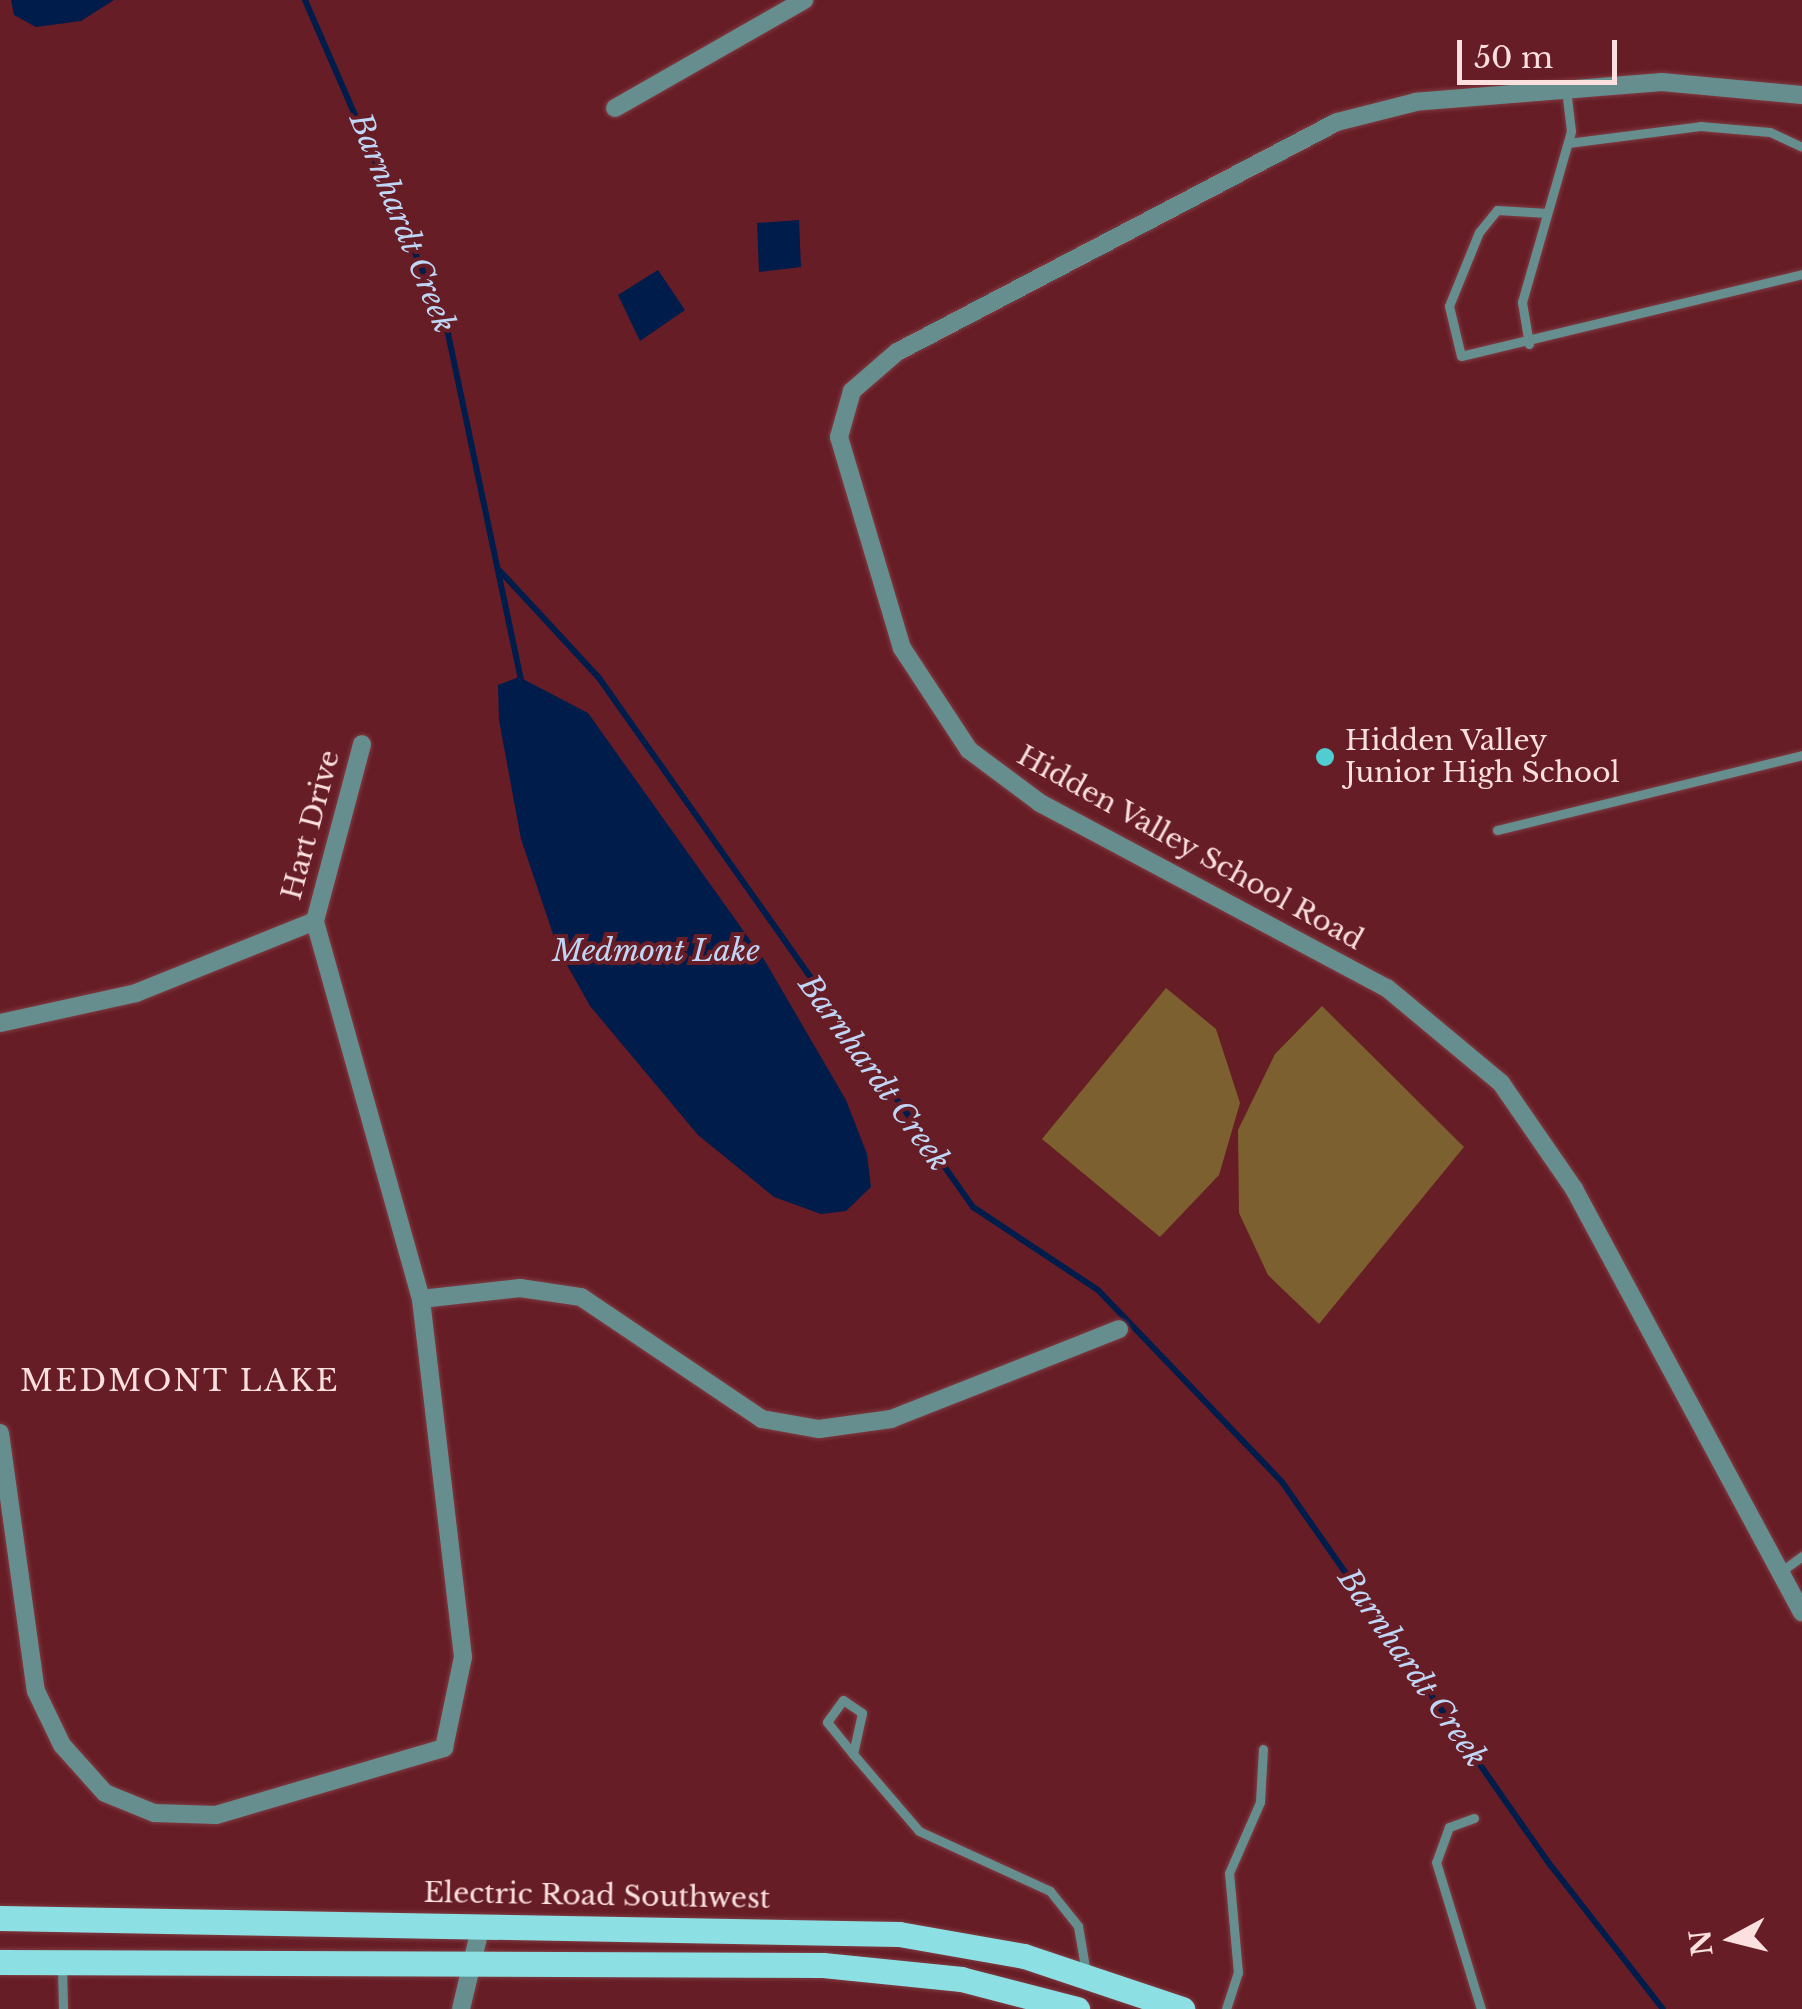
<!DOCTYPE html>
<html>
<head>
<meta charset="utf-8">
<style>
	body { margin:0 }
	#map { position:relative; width:1802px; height:2009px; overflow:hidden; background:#671d25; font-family:"Libre Baskerville",serif }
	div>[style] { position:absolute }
	.green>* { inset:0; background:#7d602f }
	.water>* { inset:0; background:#001c4b }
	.stream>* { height:6px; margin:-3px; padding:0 3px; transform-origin:3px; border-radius:3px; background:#001c4b }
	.roads { filter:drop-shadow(0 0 2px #7f3c43) drop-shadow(0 0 2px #7f3c43) }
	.service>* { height:9px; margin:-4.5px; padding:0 4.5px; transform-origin:4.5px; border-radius:4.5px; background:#678e8f }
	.minor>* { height:18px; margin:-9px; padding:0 9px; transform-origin:9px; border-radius:9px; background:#678e8f }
	.primary>* { height:25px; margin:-12.5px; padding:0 12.5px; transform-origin:12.5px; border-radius:12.5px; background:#8ce0e3 }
	.dots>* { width:28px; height:28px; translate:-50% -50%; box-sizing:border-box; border:5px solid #671d25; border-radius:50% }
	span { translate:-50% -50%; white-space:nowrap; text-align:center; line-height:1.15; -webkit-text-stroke:8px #671d25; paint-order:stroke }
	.poi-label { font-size:28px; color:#fcdfdf }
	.left { translate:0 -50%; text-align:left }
	.street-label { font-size:28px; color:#fcdfdf }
	.water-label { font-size:30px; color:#c0d6f6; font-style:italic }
	.neighbourhood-label { font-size:30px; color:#fcdfdf; letter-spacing:2.5px }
	.north { position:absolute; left:1682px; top:1889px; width:100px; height:100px; -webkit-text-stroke:8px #671d25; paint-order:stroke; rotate:263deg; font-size:28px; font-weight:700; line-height:40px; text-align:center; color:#fcdfdf }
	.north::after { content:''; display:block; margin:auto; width:35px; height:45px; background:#fcdfdf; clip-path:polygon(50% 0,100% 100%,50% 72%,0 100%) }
	.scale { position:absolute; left:1457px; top:40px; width:160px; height:45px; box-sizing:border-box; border:5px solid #fcdfdf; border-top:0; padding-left:12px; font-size:30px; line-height:35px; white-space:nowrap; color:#fcdfdf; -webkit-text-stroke:8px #671d25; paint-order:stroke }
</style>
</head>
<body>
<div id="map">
	<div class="green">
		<i style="clip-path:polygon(1166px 988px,1216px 1029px,1240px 1103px,1219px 1175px,1160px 1237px,1042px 1139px)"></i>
		<i style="clip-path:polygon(1322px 1006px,1464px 1147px,1319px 1324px,1268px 1275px,1239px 1213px,1238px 1130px,1275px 1054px)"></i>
	</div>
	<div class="water">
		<i style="clip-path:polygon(11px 0,114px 0,81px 21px,36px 27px,14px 15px)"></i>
		<i style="clip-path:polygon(799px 220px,801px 267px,759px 272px,757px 223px)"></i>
		<i style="clip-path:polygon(658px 270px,685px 310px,640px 341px,618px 295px)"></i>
		<i style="clip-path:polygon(519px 677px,588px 713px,765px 961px,846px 1100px,867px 1154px,871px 1187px,846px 1211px,821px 1214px,774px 1197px,698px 1135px,590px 1006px,558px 949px,521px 839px,499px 720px,498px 685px)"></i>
	</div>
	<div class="stream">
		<i style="left:305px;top:0;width:353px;rotate:66.5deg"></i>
		<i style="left:446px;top:324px;width:365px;rotate:78.1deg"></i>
		<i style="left:500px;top:571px;width:146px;rotate:47.2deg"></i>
		<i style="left:599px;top:678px;width:648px;rotate:54.74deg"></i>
		<i style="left:973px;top:1207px;width:150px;rotate:33.6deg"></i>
		<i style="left:1098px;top:1290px;width:266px;rotate:46.2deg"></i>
		<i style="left:1282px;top:1482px;width:470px;rotate:55deg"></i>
		<i style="left:1552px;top:1867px;width:180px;rotate:52deg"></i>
	</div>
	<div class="roads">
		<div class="service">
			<i style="left:1568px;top:143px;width:133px;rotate:-7.3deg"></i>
			<i style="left:1700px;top:126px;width:70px;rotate:4.9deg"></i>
			<i style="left:1770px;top:132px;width:35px;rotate:25deg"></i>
			<i style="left:1547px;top:213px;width:50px;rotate:-176.6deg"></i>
			<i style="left:1497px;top:210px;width:28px;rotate:129deg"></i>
			<i style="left:1479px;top:232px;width:80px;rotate:112.1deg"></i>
			<i style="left:1449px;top:306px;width:51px;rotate:76.5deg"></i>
			<i style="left:1461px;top:356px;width:351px;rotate:-13.5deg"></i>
			<i style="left:1529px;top:344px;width:43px;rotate:-99.5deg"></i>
			<i style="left:1522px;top:302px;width:178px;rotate:-74deg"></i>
			<i style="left:1571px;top:131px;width:42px;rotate:-96.8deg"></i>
			<i style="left:1497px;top:830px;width:314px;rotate:-13.8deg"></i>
			<i style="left:1783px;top:1570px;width:24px;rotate:-36deg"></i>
			<i style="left:843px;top:1700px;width:23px;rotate:34deg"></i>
			<i style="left:862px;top:1713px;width:42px;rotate:102.4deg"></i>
			<i style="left:853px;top:1754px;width:41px;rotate:-129.1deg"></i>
			<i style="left:827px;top:1722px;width:27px;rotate:-54deg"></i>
			<i style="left:853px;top:1754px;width:101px;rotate:49.4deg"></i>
			<i style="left:919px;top:1831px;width:144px;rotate:24.6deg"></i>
			<i style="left:1050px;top:1891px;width:45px;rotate:51.3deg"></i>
			<i style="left:1078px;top:1926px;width:48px;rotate:80.3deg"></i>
			<i style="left:1474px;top:1818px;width:27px;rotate:160deg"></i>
			<i style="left:1449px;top:1827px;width:37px;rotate:110deg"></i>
			<i style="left:1436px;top:1862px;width:154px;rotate:73deg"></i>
			<i style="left:62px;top:1967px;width:42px;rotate:88.6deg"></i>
			<i style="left:1226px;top:2009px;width:38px;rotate:-72deg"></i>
			<i style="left:1238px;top:1973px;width:100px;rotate:-95.1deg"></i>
			<i style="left:1229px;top:1873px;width:77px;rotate:-66.4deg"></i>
			<i style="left:1260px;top:1802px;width:53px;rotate:-86.8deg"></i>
		</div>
		<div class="minor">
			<i style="left:1802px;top:95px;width:141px;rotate:-174.7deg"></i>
			<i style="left:1662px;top:82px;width:247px;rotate:175.4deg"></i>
			<i style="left:1416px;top:102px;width:81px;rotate:165.8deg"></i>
			<i style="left:1337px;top:122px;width:496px;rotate:152.4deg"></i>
			<i style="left:897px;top:352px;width:60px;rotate:139.1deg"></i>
			<i style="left:852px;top:391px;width:48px;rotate:105.8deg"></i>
			<i style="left:839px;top:437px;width:220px;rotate:73.4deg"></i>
			<i style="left:902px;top:648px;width:122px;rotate:56.7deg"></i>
			<i style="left:969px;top:750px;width:89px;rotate:36.7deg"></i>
			<i style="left:1040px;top:803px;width:393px;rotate:28.1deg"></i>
			<i style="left:1387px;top:988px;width:148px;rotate:39.8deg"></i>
			<i style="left:1501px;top:1083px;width:129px;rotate:55.4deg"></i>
			<i style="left:1574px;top:1189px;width:481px;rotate:61.7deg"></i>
			<i style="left:615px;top:108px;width:218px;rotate:-29.7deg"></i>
			<i style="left:0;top:1023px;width:139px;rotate:-12.4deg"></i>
			<i style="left:136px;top:993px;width:193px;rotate:-21.9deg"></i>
			<i style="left:421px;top:1299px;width:100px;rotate:-6.3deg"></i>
			<i style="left:520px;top:1288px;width:62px;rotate:8.4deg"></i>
			<i style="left:581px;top:1297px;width:218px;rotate:34deg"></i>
			<i style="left:762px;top:1419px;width:58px;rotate:10deg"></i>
			<i style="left:819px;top:1429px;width:73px;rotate:-7.9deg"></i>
			<i style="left:891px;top:1419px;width:245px;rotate:-21.5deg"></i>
			<i style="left:0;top:1433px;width:260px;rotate:82.1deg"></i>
			<i style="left:36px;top:1691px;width:60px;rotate:64.3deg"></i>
			<i style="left:62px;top:1745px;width:64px;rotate:48.1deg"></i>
			<i style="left:105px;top:1793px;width:53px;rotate:22.2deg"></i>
			<i style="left:154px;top:1813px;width:62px;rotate:1.8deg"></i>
			<i style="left:216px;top:1815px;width:238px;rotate:-16.4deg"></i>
			<i style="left:444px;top:1748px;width:93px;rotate:-78.2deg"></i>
			<i style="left:463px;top:1657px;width:360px;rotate:-96.7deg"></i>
			<i style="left:421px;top:1299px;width:393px;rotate:-105.7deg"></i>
			<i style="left:315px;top:921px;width:183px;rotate:-75.1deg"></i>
			<i style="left:461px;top:2009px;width:86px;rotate:-76.6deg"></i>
		</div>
		<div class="primary">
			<i style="left:0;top:1918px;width:899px;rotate:1.02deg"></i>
			<i style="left:899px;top:1934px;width:127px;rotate:10deg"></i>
			<i style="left:1024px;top:1956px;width:167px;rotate:18.5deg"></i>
			<i style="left:0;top:1962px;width:823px;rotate:0.21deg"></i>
			<i style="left:823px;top:1965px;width:139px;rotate:5.8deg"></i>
			<i style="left:961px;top:1979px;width:120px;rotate:14.5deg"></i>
		</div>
	</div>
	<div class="dots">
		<i style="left:1325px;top:757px;background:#51ccd1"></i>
	</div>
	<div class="poi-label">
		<span class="left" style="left:1345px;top:757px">Hidden Valley<br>Junior High School</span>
	</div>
	<div class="street-label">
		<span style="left:311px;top:825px;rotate:-75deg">Hart Drive</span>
		<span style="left:1190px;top:848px;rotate:29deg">Hidden Valley School Road</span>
		<span style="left:597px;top:1896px;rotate:1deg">Electric Road Southwest</span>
	</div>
	<div class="water-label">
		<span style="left:402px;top:223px;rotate:68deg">Barnhardt Creek</span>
		<span style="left:656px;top:951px">Medmont Lake</span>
		<span style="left:874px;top:1073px;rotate:54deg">Barnhardt Creek</span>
		<span style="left:1412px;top:1668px;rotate:55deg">Barnhardt Creek</span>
	</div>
	<div class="neighbourhood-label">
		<span style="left:180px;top:1381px">MEDMONT LAKE</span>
	</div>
	<div class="north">N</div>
	<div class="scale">50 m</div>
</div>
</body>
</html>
